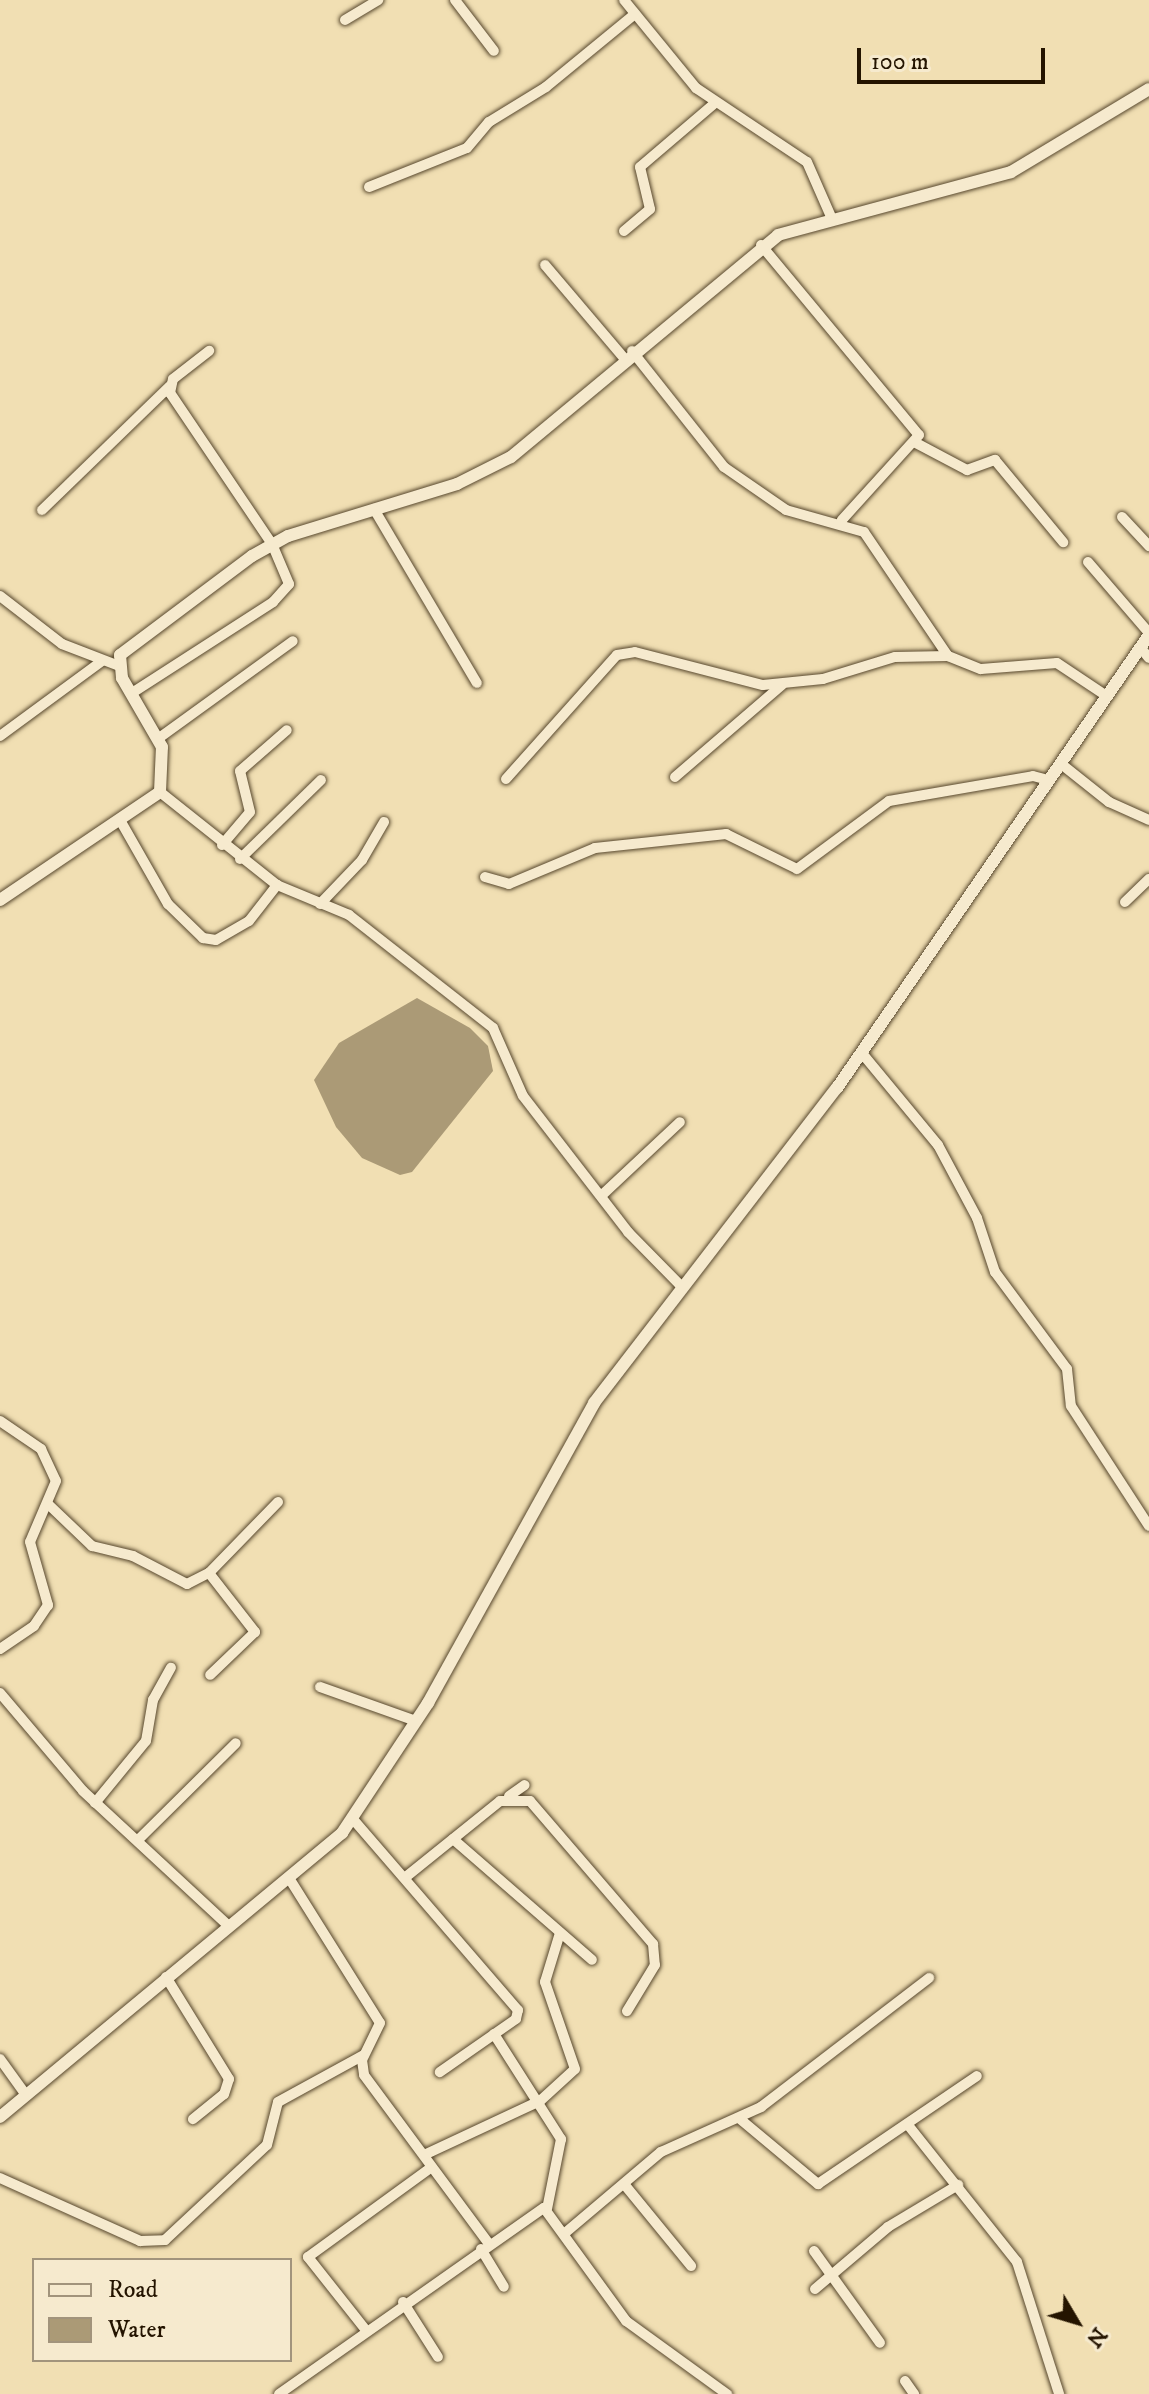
<!DOCTYPE html>
<html>
<head>
<meta charset="utf-8">
<style>
	body { margin:0 }
	#map { position:relative; width:1149px; height:2394px; overflow:hidden; background:#f1dfb3; font-family:"IM FELL DW Pica",serif }
	div>[style] { position:absolute }
	.water>* { inset:0; background:#ab9a76 }
	.roads { filter:drop-shadow(0 0 2px #57472d) drop-shadow(0 0 2px #57472d) }
	.minor>* { height:10px; margin:-5px; padding:0 5px; transform-origin:5px; border-radius:5px; background:#f6eace }
	.tertiary>* { height:12px; margin:-6px; padding:0 6px; transform-origin:6px; border-radius:6px; background:#f6eace }
	span { translate:-50% -50%; white-space:nowrap; text-align:center; line-height:1.15; -webkit-text-stroke:6px #f6eace; paint-order:stroke }
	.legend { position:absolute; left:32px; top:2258px; width:260px; height:104px; box-sizing:border-box; background:#f6eace; border:2px solid #a2947c; margin:0; padding:10px 14px; list-style:none; font-size:24px; color:#241400 }
	.legend li { display:flex; align-items:center; gap:16px; height:40px }
	.legend b { width:40px; border:2px solid #a2947c }
	.north { position:absolute; left:1037px; top:2282px; width:80px; height:80px; -webkit-text-stroke:6px #f6eace; paint-order:stroke; rotate:128deg; font-size:22px; font-weight:700; line-height:32px; text-align:center; color:#241400 }
	.north::after { content:''; display:block; margin:auto; width:28px; height:36px; background:#241400; clip-path:polygon(50% 0,100% 100%,50% 72%,0 100%) }
	.scale { position:absolute; left:857px; top:48px; width:188px; height:36px; box-sizing:border-box; border:4px solid #241400; border-top:0; padding-left:10px; font-size:24px; line-height:28px; white-space:nowrap; color:#241400; -webkit-text-stroke:6px #f6eace; paint-order:stroke }
</style>
</head>
<body>
<div id="map">
	<div class="water">
		<i style="clip-path:polygon(417px 998px,470px 1028px,488px 1046px,493px 1071px,412px 1172px,400px 1175px,362px 1158px,336px 1127px,314px 1080px,339px 1043px)"></i>
	</div>
	<div class="roads">
		<div class="minor">
			<i style="left:455px;top:0;width:64px;rotate:52.6deg"></i>
			<i style="left:624px;top:0;width:114px;rotate:50.7deg"></i>
			<i style="left:696px;top:88px;width:133px;rotate:33.7deg"></i>
			<i style="left:807px;top:162px;width:62px;rotate:66.3deg"></i>
			<i style="left:345px;top:20px;width:39px;rotate:-31deg"></i>
			<i style="left:369px;top:187px;width:105px;rotate:-21.7deg"></i>
			<i style="left:467px;top:148px;width:34px;rotate:-50deg"></i>
			<i style="left:489px;top:122px;width:67px;rotate:-31.6deg"></i>
			<i style="left:546px;top:87px;width:115px;rotate:-39.4deg"></i>
			<i style="left:624px;top:231px;width:34px;rotate:-40deg"></i>
			<i style="left:650px;top:209px;width:43px;rotate:-103.4deg"></i>
			<i style="left:640px;top:167px;width:99px;rotate:-40.5deg"></i>
			<i style="left:761px;top:245px;width:247px;rotate:50.3deg"></i>
			<i style="left:919px;top:435px;width:115px;rotate:132.2deg"></i>
			<i style="left:545px;top:265px;width:122px;rotate:49.7deg"></i>
			<i style="left:632px;top:351px;width:148px;rotate:51.6deg"></i>
			<i style="left:724px;top:467px;width:75px;rotate:34.7deg"></i>
			<i style="left:786px;top:510px;width:81px;rotate:15.8deg"></i>
			<i style="left:864px;top:532px;width:150px;rotate:55.9deg"></i>
			<i style="left:948px;top:656px;width:35px;rotate:22deg"></i>
			<i style="left:981px;top:669px;width:76px;rotate:-4.5deg"></i>
			<i style="left:1057px;top:663px;width:58px;rotate:33.7deg"></i>
			<i style="left:916px;top:443px;width:58px;rotate:27.9deg"></i>
			<i style="left:967px;top:470px;width:30px;rotate:-20deg"></i>
			<i style="left:995px;top:460px;width:107px;rotate:50.3deg"></i>
			<i style="left:374px;top:509px;width:202px;rotate:59.4deg"></i>
			<i style="left:42px;top:510px;width:178px;rotate:-44.1deg"></i>
			<i style="left:1122px;top:517px;width:40px;rotate:47deg"></i>
			<i style="left:1088px;top:562px;width:94px;rotate:49.3deg"></i>
			<i style="left:0;top:596px;width:78px;rotate:37.7deg"></i>
			<i style="left:62px;top:644px;width:61px;rotate:21.1deg"></i>
			<i style="left:1140px;top:647px;width:14px;rotate:51deg"></i>
			<i style="left:132px;top:693px;width:168px;rotate:-32.8deg"></i>
			<i style="left:273px;top:602px;width:24px;rotate:-48deg"></i>
			<i style="left:289px;top:584px;width:43px;rotate:-113deg"></i>
			<i style="left:272px;top:544px;width:182px;rotate:-124deg"></i>
			<i style="left:170px;top:393px;width:14px;rotate:-78deg"></i>
			<i style="left:173px;top:379px;width:46px;rotate:-37.9deg"></i>
			<i style="left:0;top:736px;width:127px;rotate:-36.3deg"></i>
			<i style="left:159px;top:738px;width:165px;rotate:-35.9deg"></i>
			<i style="left:1060px;top:763px;width:63px;rotate:38.5deg"></i>
			<i style="left:1109px;top:802px;width:44px;rotate:24.2deg"></i>
			<i style="left:675px;top:777px;width:141px;rotate:-40.7deg"></i>
			<i style="left:506px;top:779px;width:166px;rotate:-48.2deg"></i>
			<i style="left:617px;top:655px;width:18px;rotate:-9deg"></i>
			<i style="left:635px;top:652px;width:132px;rotate:14.5deg"></i>
			<i style="left:763px;top:685px;width:60px;rotate:-5.7deg"></i>
			<i style="left:823px;top:679px;width:75px;rotate:-17deg"></i>
			<i style="left:895px;top:657px;width:53px;rotate:-1.1deg"></i>
			<i style="left:160px;top:792px;width:149px;rotate:38.5deg"></i>
			<i style="left:277px;top:885px;width:78px;rotate:22.6deg"></i>
			<i style="left:349px;top:915px;width:183px;rotate:38.1deg"></i>
			<i style="left:493px;top:1028px;width:74px;rotate:66.2deg"></i>
			<i style="left:523px;top:1096px;width:172px;rotate:52.3deg"></i>
			<i style="left:628px;top:1232px;width:76px;rotate:45.5deg"></i>
			<i style="left:120px;top:820px;width:97px;rotate:60.3deg"></i>
			<i style="left:168px;top:904px;width:49px;rotate:44.2deg"></i>
			<i style="left:203px;top:938px;width:13px;rotate:9deg"></i>
			<i style="left:216px;top:940px;width:38px;rotate:-30deg"></i>
			<i style="left:249px;top:921px;width:46px;rotate:-52.1deg"></i>
			<i style="left:222px;top:845px;width:43px;rotate:-49.7deg"></i>
			<i style="left:250px;top:812px;width:42px;rotate:-103.7deg"></i>
			<i style="left:240px;top:771px;width:62px;rotate:-41.1deg"></i>
			<i style="left:240px;top:859px;width:113px;rotate:-44.3deg"></i>
			<i style="left:485px;top:877px;width:25px;rotate:16deg"></i>
			<i style="left:509px;top:884px;width:93px;rotate:-22.7deg"></i>
			<i style="left:595px;top:848px;width:132px;rotate:-6.1deg"></i>
			<i style="left:726px;top:834px;width:79px;rotate:26.2deg"></i>
			<i style="left:797px;top:869px;width:114px;rotate:-36.5deg"></i>
			<i style="left:889px;top:801px;width:146px;rotate:-9.8deg"></i>
			<i style="left:1033px;top:776px;width:16px;rotate:15deg"></i>
			<i style="left:1125px;top:902px;width:33px;rotate:-44deg"></i>
			<i style="left:320px;top:904px;width:61px;rotate:-46.3deg"></i>
			<i style="left:362px;top:860px;width:44px;rotate:-59.9deg"></i>
			<i style="left:861px;top:1052px;width:121px;rotate:50.4deg"></i>
			<i style="left:938px;top:1145px;width:83px;rotate:61.9deg"></i>
			<i style="left:977px;top:1218px;width:57px;rotate:71.6deg"></i>
			<i style="left:995px;top:1272px;width:121px;rotate:53.4deg"></i>
			<i style="left:1067px;top:1369px;width:37px;rotate:84deg"></i>
			<i style="left:1071px;top:1406px;width:143px;rotate:57deg"></i>
			<i style="left:601px;top:1196px;width:108px;rotate:-43.1deg"></i>
			<i style="left:0;top:1421px;width:50px;rotate:34.3deg"></i>
			<i style="left:41px;top:1449px;width:35px;rotate:65deg"></i>
			<i style="left:56px;top:1481px;width:66px;rotate:113.1deg"></i>
			<i style="left:30px;top:1542px;width:66px;rotate:74.1deg"></i>
			<i style="left:48px;top:1605px;width:25px;rotate:124deg"></i>
			<i style="left:34px;top:1626px;width:41px;rotate:145.9deg"></i>
			<i style="left:48px;top:1504px;width:61px;rotate:43.7deg"></i>
			<i style="left:92px;top:1546px;width:42px;rotate:13.7deg"></i>
			<i style="left:133px;top:1556px;width:61px;rotate:27.4deg"></i>
			<i style="left:187px;top:1584px;width:25px;rotate:-27deg"></i>
			<i style="left:209px;top:1573px;width:99px;rotate:-45.8deg"></i>
			<i style="left:209px;top:1573px;width:75px;rotate:52.1deg"></i>
			<i style="left:255px;top:1632px;width:62px;rotate:136.3deg"></i>
			<i style="left:320px;top:1687px;width:102px;rotate:19.5deg"></i>
			<i style="left:0;top:1693px;width:128px;rotate:49.7deg"></i>
			<i style="left:83px;top:1791px;width:199px;rotate:42.8deg"></i>
			<i style="left:509px;top:1796px;width:19px;rotate:-35deg"></i>
			<i style="left:95px;top:1803px;width:80px;rotate:-50.6deg"></i>
			<i style="left:146px;top:1741px;width:42px;rotate:-80.3deg"></i>
			<i style="left:153px;top:1700px;width:37px;rotate:-61deg"></i>
			<i style="left:352px;top:1818px;width:254px;rotate:49.2deg"></i>
			<i style="left:518px;top:2010px;width:9px;rotate:103deg"></i>
			<i style="left:516px;top:2019px;width:93px;rotate:145.1deg"></i>
			<i style="left:139px;top:1839px;width:136px;rotate:-44.7deg"></i>
			<i style="left:453px;top:1839px;width:184px;rotate:41deg"></i>
			<i style="left:407px;top:1876px;width:119px;rotate:-38.9deg"></i>
			<i style="left:500px;top:1801px;width:30px"></i>
			<i style="left:530px;top:1801px;width:189px;rotate:49.3deg"></i>
			<i style="left:653px;top:1944px;width:21px;rotate:85deg"></i>
			<i style="left:655px;top:1965px;width:54px;rotate:121.3deg"></i>
			<i style="left:289px;top:1878px;width:171px;rotate:57.9deg"></i>
			<i style="left:380px;top:2023px;width:41px;rotate:115.9deg"></i>
			<i style="left:362px;top:2060px;width:15px;rotate:82deg"></i>
			<i style="left:364px;top:2075px;width:210px;rotate:53.5deg"></i>
			<i style="left:166px;top:1977px;width:120px;rotate:58.3deg"></i>
			<i style="left:229px;top:2079px;width:16px;rotate:108deg"></i>
			<i style="left:224px;top:2094px;width:40px;rotate:141deg"></i>
			<i style="left:494px;top:2034px;width:125px;rotate:57.5deg"></i>
			<i style="left:561px;top:2139px;width:71px;rotate:101.3deg"></i>
			<i style="left:0;top:2059px;width:44px;rotate:54.2deg"></i>
			<i style="left:740px;top:2119px;width:102px;rotate:39.8deg"></i>
			<i style="left:818px;top:2184px;width:192px;rotate:-34.2deg"></i>
			<i style="left:908px;top:2125px;width:175px;rotate:51.5deg"></i>
			<i style="left:1017px;top:2262px;width:139px;rotate:72.3deg"></i>
			<i style="left:424px;top:2155px;width:128px;rotate:-25deg"></i>
			<i style="left:540px;top:2101px;width:47px;rotate:-42.4deg"></i>
			<i style="left:575px;top:2069px;width:92px;rotate:-109deg"></i>
			<i style="left:545px;top:1982px;width:51px;rotate:-73deg"></i>
			<i style="left:0;top:2178px;width:154px;rotate:24.2deg"></i>
			<i style="left:140px;top:2241px;width:25px;rotate:-2deg"></i>
			<i style="left:165px;top:2240px;width:139px;rotate:-43deg"></i>
			<i style="left:267px;top:2145px;width:44px;rotate:-75.7deg"></i>
			<i style="left:278px;top:2102px;width:98px;rotate:-28.7deg"></i>
			<i style="left:624px;top:2184px;width:106px;rotate:50.7deg"></i>
			<i style="left:565px;top:2233px;width:126px;rotate:-40.2deg"></i>
			<i style="left:661px;top:2152px;width:110px;rotate:-24.2deg"></i>
			<i style="left:761px;top:2107px;width:212px;rotate:-37.5deg"></i>
			<i style="left:481px;top:2249px;width:44px;rotate:58.8deg"></i>
			<i style="left:814px;top:2251px;width:113px;rotate:54.3deg"></i>
			<i style="left:815px;top:2289px;width:96px;rotate:-40.3deg"></i>
			<i style="left:888px;top:2227px;width:82px;rotate:-31deg"></i>
			<i style="left:403px;top:2302px;width:65px;rotate:57.5deg"></i>
			<i style="left:365px;top:2329px;width:92px;rotate:-128.4deg"></i>
			<i style="left:308px;top:2257px;width:153px;rotate:-36deg"></i>
			<i style="left:905px;top:2381px;width:16px;rotate:55deg"></i>
			<i style="left:279px;top:2394px;width:324px;rotate:-35.1deg"></i>
			<i style="left:544px;top:2208px;width:140px;rotate:54deg"></i>
			<i style="left:626px;top:2321px;width:125px;rotate:35.9deg"></i>
		</div>
		<div class="tertiary">
			<i style="left:0;top:900px;width:193px;rotate:-34deg"></i>
			<i style="left:160px;top:792px;width:45px;rotate:-87.5deg"></i>
			<i style="left:162px;top:747px;width:80px;rotate:-120.1deg"></i>
			<i style="left:122px;top:678px;width:23px;rotate:-95deg"></i>
			<i style="left:120px;top:655px;width:165px;rotate:-36.9deg"></i>
			<i style="left:252px;top:556px;width:41px;rotate:-29.1deg"></i>
			<i style="left:288px;top:536px;width:177px;rotate:-17.1deg"></i>
			<i style="left:457px;top:484px;width:60px;rotate:-26.6deg"></i>
			<i style="left:511px;top:457px;width:347px;rotate:-39.7deg"></i>
			<i style="left:778px;top:235px;width:241px;rotate:-15.1deg"></i>
			<i style="left:1011px;top:172px;width:161px;rotate:-31deg"></i>
			<i style="left:0;top:2117px;width:445px;rotate:-39.7deg"></i>
			<i style="left:342px;top:1833px;width:156px;rotate:-56.5deg"></i>
			<i style="left:428px;top:1703px;width:343px;rotate:-61deg"></i>
			<i style="left:594px;top:1403px;width:398px;rotate:-52.4deg"></i>
			<i style="left:837px;top:1088px;width:550px;rotate:-55.44deg"></i>
		</div>
	</div>
	<ul class="legend">
	<li><b style="height:10px;background:#f6eace"></b>Road</li>
	<li><b style="height:22px;background:#ab9a76"></b>Water</li>
	</ul>
	<div class="north">N</div>
	<div class="scale">100 m</div>
</div>
</body>
</html>
